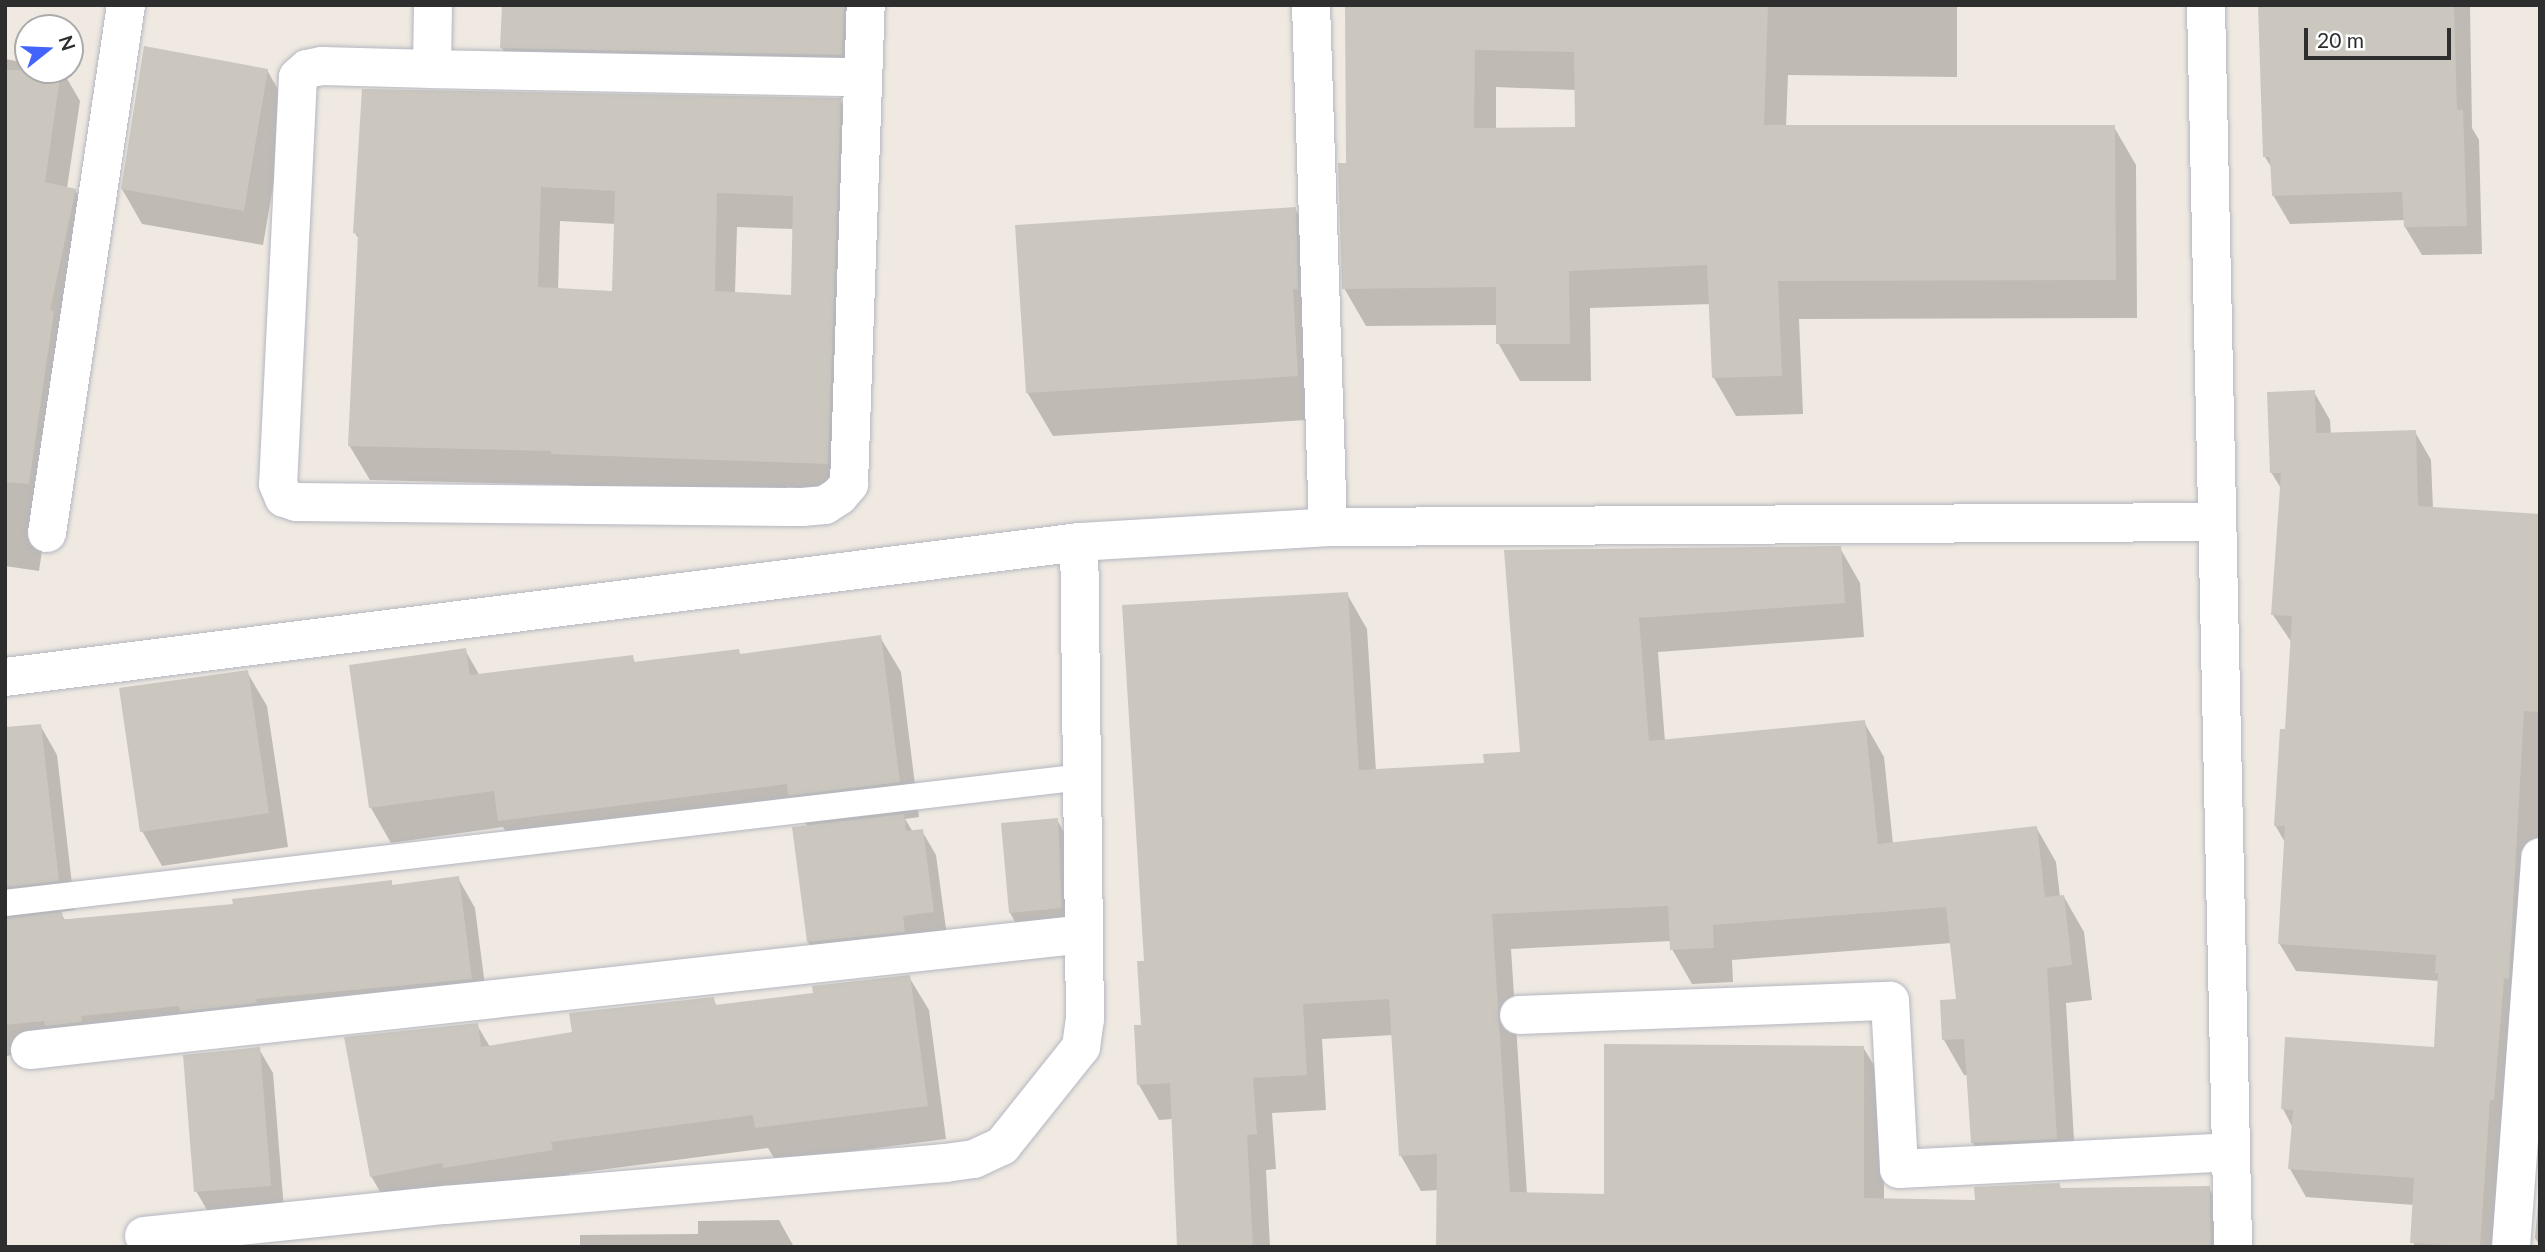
<!DOCTYPE html>
<html>
<head>
<meta charset="utf-8">
<style>
	body { margin:0 }
	#map { position:relative; width:2545px; height:1252px; overflow:hidden; background:#efe9e1; font-family:Lato,sans-serif }
	div>[style] { position:absolute }
	.shadow>* { inset:0; background:#0003 }
	.building>* { inset:0; background:#cbc7bf }
	.roads { filter:drop-shadow(0 0 2px #b4b7c1) drop-shadow(0 0 2px #b4b7c1) }
	.lane>* { height:26px; margin:-13px; padding:0 13px; transform-origin:13px; border-radius:13px; background:#fff }
	.street>* { height:38px; margin:-19px; padding:0 19px; transform-origin:19px; border-radius:19px; background:#fff }
	.secondary>* { height:38px; margin:-19px; padding:0 19px; transform-origin:19px; border-radius:19px; background:#fff }
	span { translate:-50% -50%; white-space:nowrap; text-align:center; line-height:1.15; -webkit-text-stroke:5px #fff; paint-order:stroke }
	.frame { position:absolute; inset:0; border:7px solid #2e2e2e; pointer-events:none }
	.north { position:absolute; left:14px; top:14px; width:70px; height:70px; box-sizing:border-box; background:#fff; border:2px solid #ababab; border-radius:50%; rotate:72deg; font-size:19px; font-weight:700; line-height:28px; text-align:center; color:#2e2e2e }
	.north::after { content:''; display:block; margin:auto; width:24px; height:32px; background:#4264fb; clip-path:polygon(50% 0,100% 100%,50% 72%,0 100%) }
	.scale { position:absolute; left:2304px; top:28px; width:147px; height:32px; box-sizing:border-box; border:4px solid #2e2e2e; border-top:0; padding-left:9px; font-size:21px; line-height:24px; white-space:nowrap; color:#2e2e2e; -webkit-text-stroke:5px #fff; paint-order:stroke }
</style>
</head>
<body>
<div id="map">
	<div class="shadow">
		<i style="clip-path:polygon(503px 5px,866px 5px,862px 89px,522px 83px,502px 48px)"></i>
		<i style="clip-path:polygon(evenodd,1347px 5px,1957px 5px,1957px 77px,1788px 75px,1786px 127px,2114px 127px,2136px 165px,2137px 318px,1799px 319px,1803px 414px,1736px 416px,1714px 378px,1711px 304px,1590px 308px,1591px 381px,1520px 381px,1498px 343px,1498px 325px,1366px 326px,1344px 288px,1348px 165px,1347px 5px,1496px 87px,1576px 90px,1577px 129px,1496px 130px,1496px 87px)"></i>
		<i style="clip-path:polygon(2259px 5px,2470px 5px,2472px 128px,2479px 140px,2482px 254px,2422px 255px,2405px 227px,2405px 220px,2290px 224px,2273px 195px,2273px 170px,2265px 157px)"></i>
		<i style="clip-path:polygon(5px 59px,28px 63px,28px 70px,62px 70px,80px 101px,67px 188px,75px 190px,94px 223px,72px 345px,39px 571px,5px 566px)"></i>
		<i style="clip-path:polygon(267px 70px,287px 105px,263px 245px,142px 224px,122px 189px)"></i>
		<i style="clip-path:polygon(evenodd,840px 100px,860px 135px,847px 498px,573px 488px,571px 485px,370px 480px,349px 445px,360px 241px,355px 233px,840px 100px,560px 221px,616px 224px,614px 293px,558px 290px,560px 221px,840px 100px,737px 227px,794px 229px,793px 297px,735px 294px,737px 227px)"></i>
		<i style="clip-path:polygon(1295px 209px,1320px 252px,1322px 419px,1053px 436px,1027px 392px)"></i>
		<i style="clip-path:polygon(2314px 392px,2330px 420px,2331px 435px,2415px 432px,2431px 460px,2433px 509px,2540px 516px,2540px 871px,2506px 1247px,2414px 1247px,2414px 1205px,2306px 1197px,2290px 1169px,2293px 1128px,2283px 1109px,2436px 1049px,2440px 981px,2296px 971px,2279px 943px,2286px 844px,2275px 825px,2286px 731px,2292px 643px,2273px 615px,2282px 490px,2271px 472px)"></i>
		<i style="clip-path:polygon(1840px 548px,1860px 583px,1864px 637px,1658px 652px,1665px 742px,1864px 722px,1884px 757px,1893px 844px,2036px 827px,2056px 862px,2060px 897px,2064px 897px,2084px 932px,2092px 1000px,2066px 1003px,2076px 1174px,1993px 1178px,1973px 1143px,1968px 1075px,1964px 1075px,1944px 1040px,1958px 1001px,1952px 943px,1732px 960px,1733px 982px,1692px 984px,1672px 949px,1671px 941px,1511px 949px,1527px 1194px,1605px 1196px,1863px 1047px,1884px 1082px,1884px 1200px,1977px 1202px,2059px 1184px,2062px 1190px,2209px 1188px,2229px 1223px,2230px 1247px,1438px 1247px,1439px 1190px,1421px 1191px,1401px 1156px,1393px 1035px,1322px 1039px,1326px 1110px,1272px 1113px,1276px 1169px,1266px 1170px,1270px 1247px,1179px 1247px,1173px 1119px,1159px 1120px,1139px 1085px,1146px 962px,1347px 594px,1367px 629px,1376px 771px,1485px 765px,1522px 754px,1506px 552px)"></i>
		<i style="clip-path:polygon(880px 637px,901px 672px,919px 817px,905px 819px,913px 832px,922px 831px,936px 855px,947px 936px,822px 966px,808px 942px,794px 828px,808px 827px,803px 819px,520px 855px,503px 827px,391px 843px,371px 808px,351px 667px,465px 650px,480px 676px,632px 657px,636px 664px,741px 655px)"></i>
		<i style="clip-path:polygon(247px 672px,267px 706px,288px 847px,162px 866px,142px 831px)"></i>
		<i style="clip-path:polygon(40px 725px,57px 755px,75px 910px,60px 912px,65px 920px,235px 905px,391px 882px,393px 886px,458px 878px,475px 908px,488px 1009px,5px 1056px,5px 729px)"></i>
		<i style="clip-path:polygon(1057px 820px,1071px 844px,1075px 932px,1024px 937px,1010px 913px)"></i>
		<i style="clip-path:polygon(909px 977px,929px 1010px,946px 1139px,776px 1161px,768px 1148px,569px 1174px,570px 1183px,390px 1209px,371px 1176px,477px 1025px,490px 1047px,574px 1034px,713px 999px,717px 1006px,815px 994px)"></i>
		<i style="clip-path:polygon(259px 1049px,273px 1073px,284px 1210px,210px 1215px,196px 1191px)"></i>
		<i style="clip-path:polygon(2540px 1179px,2540px 1246px,2535px 1238px)"></i>
		<i style="clip-path:polygon(779px 1220px,794px 1247px,580px 1247px,580px 1235px,698px 1234px,698px 1221px)"></i>
	</div>
	<div class="building">
		<i style="clip-path:polygon(502px 5px,844px 5px,842px 55px,500px 48px)"></i>
		<i style="clip-path:polygon(evenodd,1345px 5px,1768px 5px,1764px 125px,2115px 125px,2116px 280px,1778px 281px,1782px 376px,1712px 378px,1707px 265px,1569px 271px,1570px 344px,1496px 344px,1496px 287px,1342px 289px,1338px 163px,1346px 163px,1345px 5px,1475px 50px,1574px 52px,1575px 127px,1474px 128px,1475px 50px)"></i>
		<i style="clip-path:polygon(2258px 5px,2454px 5px,2457px 110px,2463px 110px,2467px 226px,2404px 227px,2402px 192px,2272px 196px,2270px 157px,2263px 157px)"></i>
		<i style="clip-path:polygon(144px 46px,268px 69px,244px 211px,121px 189px)"></i>
		<i style="clip-path:polygon(5px 70px,61px 70px,45px 182px,76px 189px,50px 310px,54px 311px,29px 484px,5px 482px)"></i>
		<i style="clip-path:polygon(evenodd,362px 89px,841px 98px,828px 464px,551px 454px,551px 451px,348px 446px,358px 234px,353px 233px,362px 89px,541px 187px,615px 191px,612px 291px,538px 287px,541px 187px,362px 89px,717px 193px,793px 196px,791px 295px,715px 291px,717px 193px)"></i>
		<i style="clip-path:polygon(1296px 207px,1298px 289px,1293px 289px,1298px 376px,1026px 393px,1015px 225px)"></i>
		<i style="clip-path:polygon(2315px 390px,2316px 433px,2416px 430px,2418px 506px,2540px 514px,2540px 712px,2524px 711px,2509px 979px,2504px 978px,2494px 1100px,2490px 1100px,2480px 1247px,2410px 1243px,2414px 1178px,2288px 1169px,2293px 1110px,2281px 1109px,2285px 1037px,2434px 1047px,2438px 973px,2435px 973px,2436px 955px,2278px 944px,2285px 826px,2274px 826px,2280px 729px,2285px 729px,2292px 616px,2271px 615px,2281px 473px,2270px 473px,2267px 392px)"></i>
		<i style="clip-path:polygon(1841px 546px,1845px 603px,1639px 618px,1649px 741px,1865px 720px,1878px 844px,2037px 826px,2045px 897px,2064px 895px,2072px 965px,2047px 968px,2057px 1139px,1971px 1143px,1964px 1039px,1942px 1040px,1940px 1000px,1956px 999px,1946px 907px,1713px 925px,1714px 948px,1670px 950px,1668px 906px,1492px 914px,1510px 1192px,1604px 1194px,1604px 1044px,1864px 1046px,1864px 1198px,1975px 1200px,1974px 1187px,2060px 1183px,2060px 1188px,2210px 1186px,2211px 1247px,1436px 1247px,1437px 1154px,1399px 1156px,1389px 999px,1303px 1004px,1307px 1075px,1253px 1078px,1257px 1134px,1247px 1135px,1253px 1247px,1177px 1247px,1170px 1083px,1137px 1085px,1134px 1025px,1141px 1025px,1137px 961px,1144px 961px,1122px 605px,1348px 592px,1359px 770px,1484px 763px,1483px 754px,1520px 752px,1504px 550px)"></i>
		<i style="clip-path:polygon(881px 635px,900px 782px,788px 796px,787px 784px,498px 821px,494px 791px,369px 808px,349px 665px,466px 648px,470px 675px,633px 655px,634px 662px,739px 649px,740px 654px)"></i>
		<i style="clip-path:polygon(248px 670px,269px 813px,140px 832px,119px 688px)"></i>
		<i style="clip-path:polygon(41px 724px,59px 881px,5px 887px,5px 727px)"></i>
		<i style="clip-path:polygon(904px 814px,906px 831px,923px 829px,934px 912px,903px 916px,905px 932px,807px 942px,792px 827px)"></i>
		<i style="clip-path:polygon(1058px 818px,1062px 908px,1009px 913px,1001px 823px)"></i>
		<i style="clip-path:polygon(459px 876px,472px 979px,256px 999px,257px 1003px,180px 1012px,179px 1006px,81px 1016px,82px 1022px,45px 1026px,44px 1021px,5px 1025px,5px 919px,62px 912px,63px 919px,68px 919px,233px 904px,232px 899px,392px 880px,392px 885px)"></i>
		<i style="clip-path:polygon(910px 975px,928px 1106px,755px 1128px,753px 1115px,551px 1142px,553px 1150px,443px 1168px,442px 1163px,370px 1177px,344px 1037px,478px 1023px,481px 1047px,572px 1032px,569px 1013px,714px 997px,715px 1005px,813px 993px,812px 986px)"></i>
		<i style="clip-path:polygon(260px 1047px,271px 1186px,194px 1192px,183px 1055px)"></i>
	</div>
	<div class="roads">
		<div class="lane">
			<i style="left:5px;top:903px;width:1084px;rotate:-6.67deg"></i>
		</div>
		<div class="street">
			<i style="left:433px;top:5px;width:64px;rotate:90.9deg"></i>
			<i style="left:432px;top:69px;width:110px;rotate:-178.4deg"></i>
			<i style="left:322px;top:66px;width:15px;rotate:169deg"></i>
			<i style="left:307px;top:69px;width:12px;rotate:138deg"></i>
			<i style="left:298px;top:77px;width:407px;rotate:92.8deg"></i>
			<i style="left:278px;top:484px;width:15px;rotate:67deg"></i>
			<i style="left:284px;top:498px;width:13px;rotate:18deg"></i>
			<i style="left:296px;top:502px;width:506px;rotate:0.57deg"></i>
			<i style="left:802px;top:507px;width:23px;rotate:-5deg"></i>
			<i style="left:825px;top:505px;width:17px;rotate:-33deg"></i>
			<i style="left:839px;top:496px;width:16px;rotate:-50deg"></i>
			<i style="left:849px;top:484px;width:479px;rotate:-88deg"></i>
			<i style="left:1311px;top:5px;width:522px;rotate:88.13deg"></i>
			<i style="left:432px;top:69px;width:431px;rotate:1.1deg"></i>
			<i style="left:47px;top:533px;width:534px;rotate:-81.49deg"></i>
			<i style="left:5px;top:677px;width:1082px;rotate:-7.16deg"></i>
			<i style="left:1519px;top:1015px;width:371px;rotate:-2.2deg"></i>
			<i style="left:1890px;top:1001px;width:168px;rotate:86.9deg"></i>
			<i style="left:1899px;top:1169px;width:331px;rotate:-2.9deg"></i>
			<i style="left:30px;top:1050px;width:1060px;rotate:-6.28deg"></i>
			<i style="left:144px;top:1236px;width:303px;rotate:-5.9deg"></i>
			<i style="left:445px;top:1205px;width:502px;rotate:-4.8deg"></i>
			<i style="left:945px;top:1163px;width:29px;rotate:-8deg"></i>
			<i style="left:974px;top:1159px;width:31px;rotate:-25deg"></i>
			<i style="left:1002px;top:1146px;width:127px;rotate:-51.4deg"></i>
			<i style="left:1081px;top:1047px;width:27px;rotate:-82deg"></i>
			<i style="left:1085px;top:1020px;width:478px;rotate:-90.7deg"></i>
			<i style="left:1079px;top:542px;width:249px;rotate:-3.4deg"></i>
			<i style="left:1328px;top:527px;width:889px;rotate:-0.32deg"></i>
			<i style="left:2511px;top:1247px;width:391px;rotate:-85.7deg"></i>
		</div>
		<div class="secondary">
			<i style="left:2206px;top:5px;width:1242px;rotate:88.75deg"></i>
		</div>
	</div>
	<div class="frame"></div>
	<div class="north">N</div>
	<div class="scale">20 m</div>
</div>
</body>
</html>
